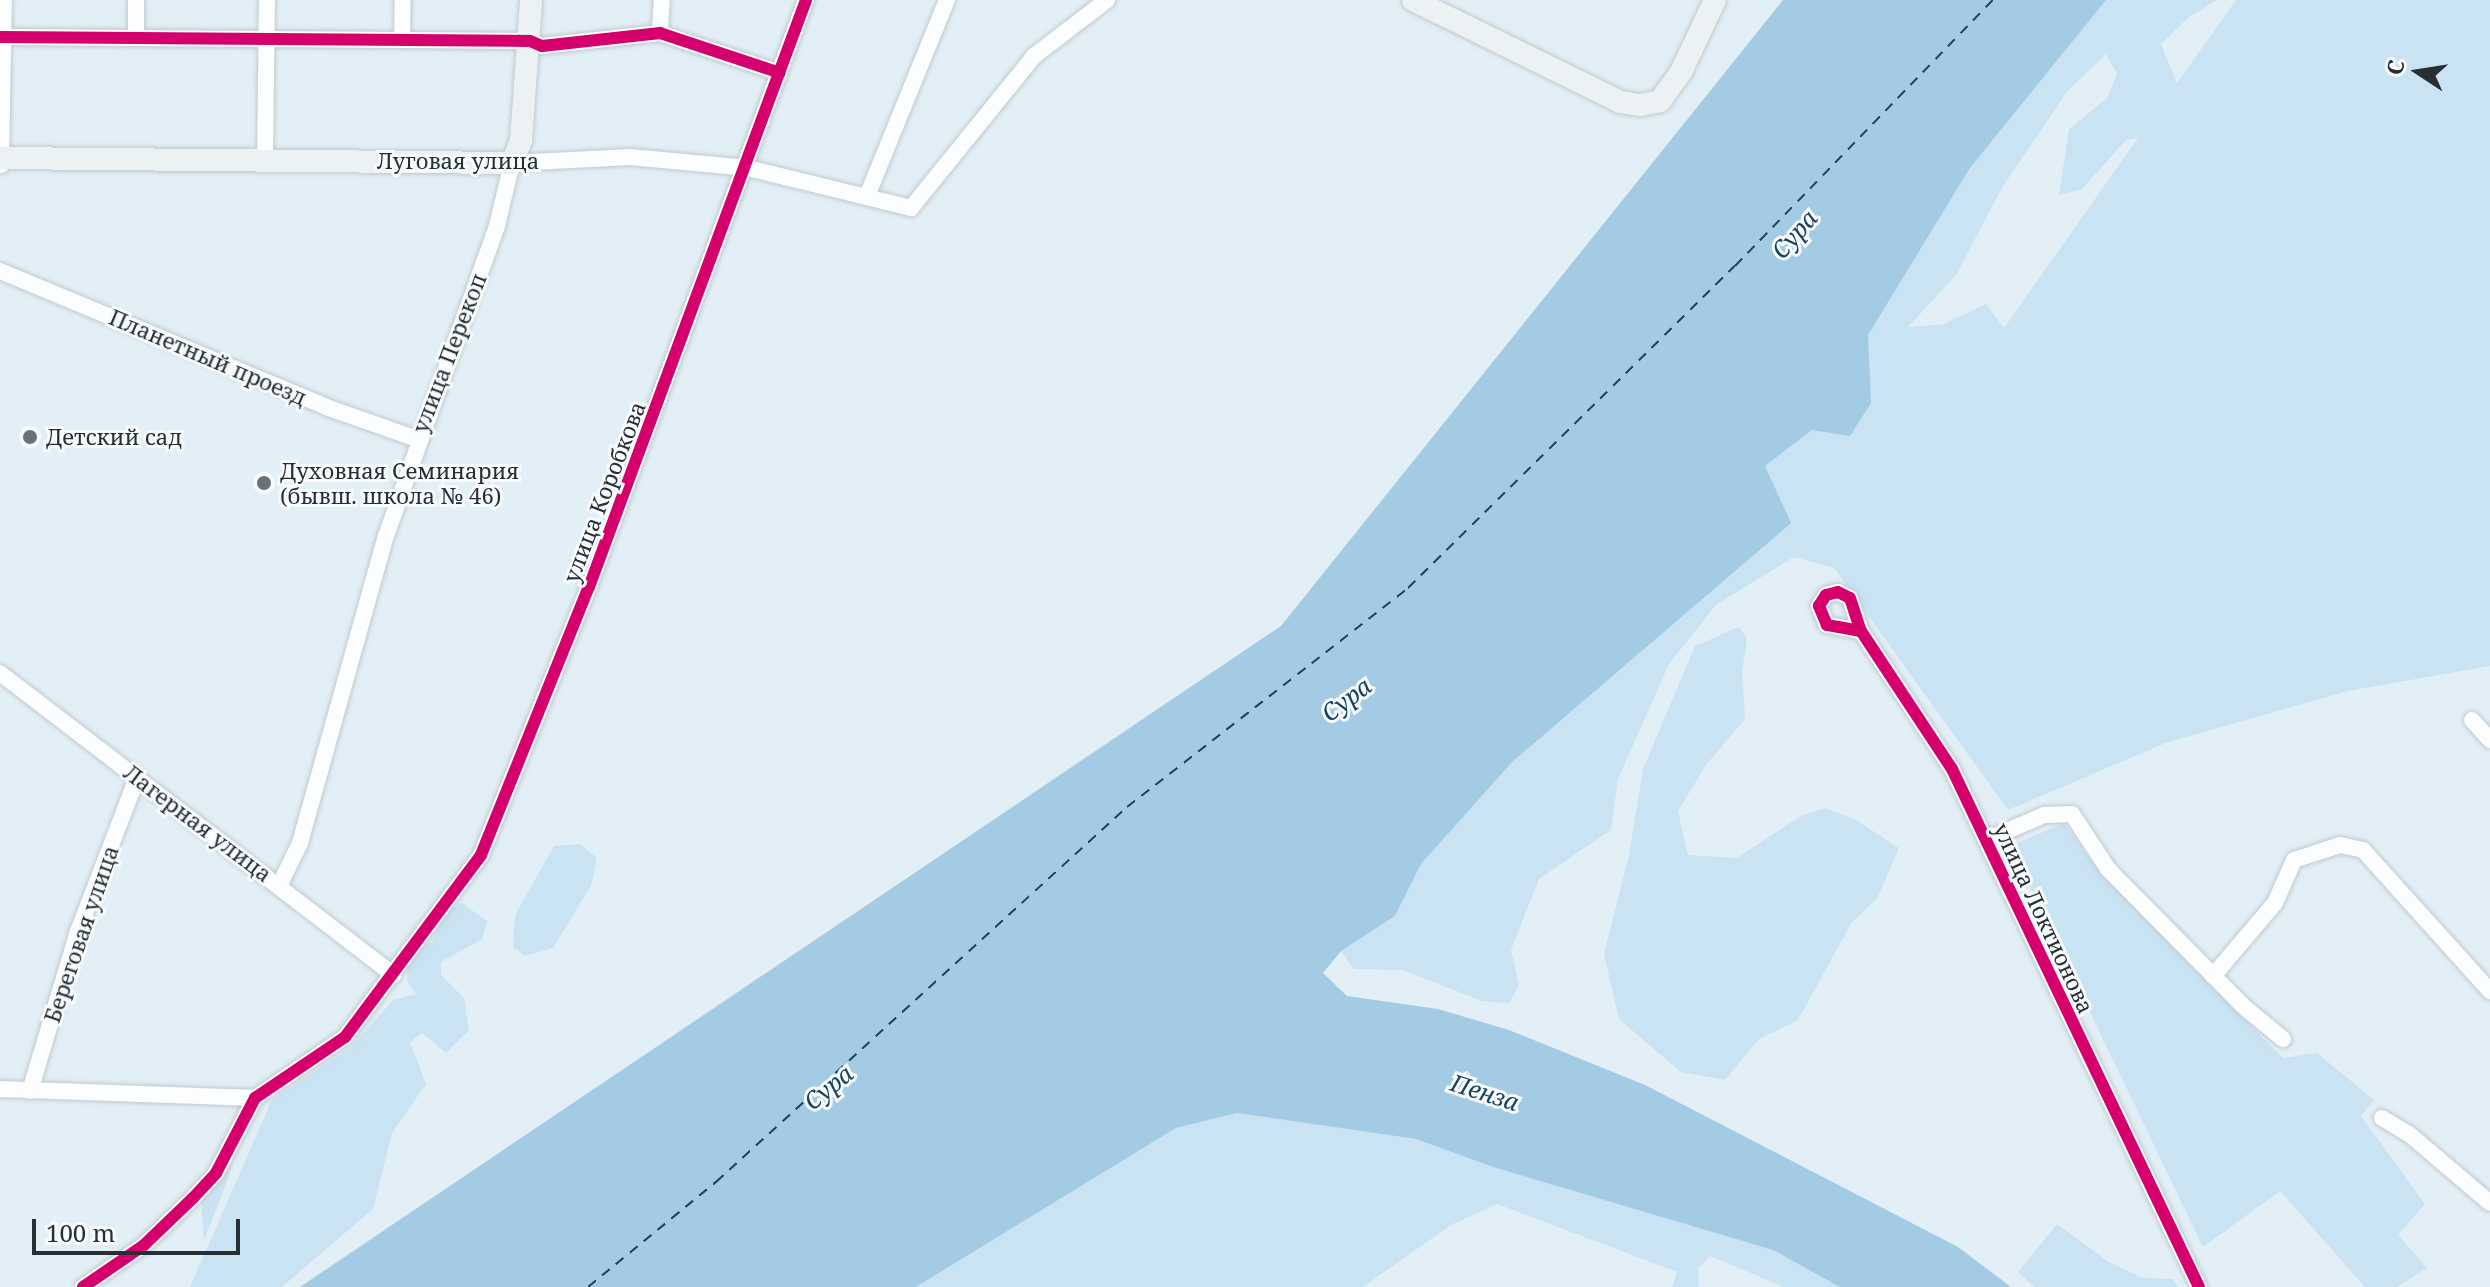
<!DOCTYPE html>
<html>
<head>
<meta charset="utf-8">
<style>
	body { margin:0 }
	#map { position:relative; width:2490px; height:1287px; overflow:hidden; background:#e3eff6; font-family:"Noto Serif",serif }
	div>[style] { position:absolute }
	.green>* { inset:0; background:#cae3f3 }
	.water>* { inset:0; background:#a3cbe4 }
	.ferry>* { height:2px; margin-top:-1px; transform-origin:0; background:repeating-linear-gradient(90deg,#19435a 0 10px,transparent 0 18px) }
	.roads { filter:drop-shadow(0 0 2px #c1cacf) drop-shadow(0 0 2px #c1cacf) }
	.minor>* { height:16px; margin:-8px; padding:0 8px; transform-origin:8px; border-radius:8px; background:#fbfdfe }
	.secondary>* { height:22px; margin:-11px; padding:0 11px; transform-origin:11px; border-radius:11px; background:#ecf1f3 }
	.cycleway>* { height:12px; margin:-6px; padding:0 6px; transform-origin:6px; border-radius:6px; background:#d6006c }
	.dots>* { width:22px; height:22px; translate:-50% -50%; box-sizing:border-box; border:4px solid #f7fbfd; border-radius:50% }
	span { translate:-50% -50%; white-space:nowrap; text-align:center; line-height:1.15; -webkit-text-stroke:6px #f7fbfd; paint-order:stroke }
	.street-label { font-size:22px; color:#272f34 }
	.poi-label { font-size:22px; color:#272f34 }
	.left { translate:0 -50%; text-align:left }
	.water-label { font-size:24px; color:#19435a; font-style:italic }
	.north { position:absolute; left:2378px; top:32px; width:80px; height:80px; -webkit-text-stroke:6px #f7fbfd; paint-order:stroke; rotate:282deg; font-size:22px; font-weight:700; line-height:32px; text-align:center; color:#272f34 }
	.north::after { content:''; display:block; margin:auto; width:28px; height:36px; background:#272f34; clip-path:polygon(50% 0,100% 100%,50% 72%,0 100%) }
	.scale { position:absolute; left:32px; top:1219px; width:208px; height:36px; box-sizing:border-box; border:4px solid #272f34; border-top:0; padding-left:10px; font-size:24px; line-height:28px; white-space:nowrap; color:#272f34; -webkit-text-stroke:6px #f7fbfd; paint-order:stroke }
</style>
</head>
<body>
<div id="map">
	<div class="green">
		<i style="clip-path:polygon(evenodd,2106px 0,2217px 0,2189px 17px,2161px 44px,2177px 83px,2236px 0,2490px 0,2490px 666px,2348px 691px,2168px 742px,2008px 810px,1834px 568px,1794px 557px,1716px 605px,1669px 664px,1618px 779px,1611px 830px,1539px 879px,1511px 950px,1519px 985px,1509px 1003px,1482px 1001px,1403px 970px,1354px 969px,1341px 951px,1395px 916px,1421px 864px,1765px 466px,1812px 430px,1871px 403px,1867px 336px,1970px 168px,2106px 0,2106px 54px,2117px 74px,2107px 98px,2069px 129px,2059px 195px,2082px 189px,2126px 140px,2138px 138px,2004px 328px,1986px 304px,1944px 324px,1908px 327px,1956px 275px,2003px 186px,2067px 92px,2106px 54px)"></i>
		<i style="clip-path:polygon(1739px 627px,1747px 638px,1742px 672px,1745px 719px,1706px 765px,1678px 811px,1688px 855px,1737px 858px,1801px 816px,1825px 808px,1856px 820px,1899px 848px,1877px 899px,1852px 922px,1798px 1020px,1759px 1039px,1725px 1080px,1681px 1072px,1619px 1019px,1604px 954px,1629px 855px,1643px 769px,1695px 646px)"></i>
		<i style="clip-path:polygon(2064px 823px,2101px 874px,2283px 1058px,2317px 1053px,2374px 1100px,2361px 1116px,2425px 1204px,2398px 1235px,2427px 1268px,2397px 1287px,2365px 1287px,2280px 1191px,2203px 1247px,2010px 846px)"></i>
		<i style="clip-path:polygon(580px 844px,597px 858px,591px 886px,553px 948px,525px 956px,513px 947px,515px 915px,554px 846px)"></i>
		<i style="clip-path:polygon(462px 903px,487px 921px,482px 939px,441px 962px,441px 975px,464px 998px,469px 1030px,446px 1053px,422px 1033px,410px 1042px,426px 1084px,392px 1133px,373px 1209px,282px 1287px,190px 1287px,272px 1100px,350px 1048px,393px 1000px,416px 994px,407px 981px,408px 967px,418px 949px,432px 942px,446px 910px)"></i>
		<i style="clip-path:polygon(1237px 1113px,1416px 1139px,1493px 1167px,1773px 1250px,1840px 1287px,1784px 1287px,1710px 1256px,1698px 1269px,1699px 1287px,1672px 1287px,1677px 1272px,1497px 1204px,1451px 1225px,1363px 1287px,916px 1287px,1176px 1128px)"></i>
		<i style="clip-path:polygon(234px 1160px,222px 1195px,204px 1240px,201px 1201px)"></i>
		<i style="clip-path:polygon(2057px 1224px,2109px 1262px,2143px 1278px,2173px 1279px,2178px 1287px,2034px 1287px,2018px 1272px)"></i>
	</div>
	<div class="water">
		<i style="clip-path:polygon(1783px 0,2106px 0,1970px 168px,1868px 335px,1871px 403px,1850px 436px,1812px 430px,1765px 466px,1791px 523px,1512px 762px,1421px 864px,1395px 916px,1341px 951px,1323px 973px,1347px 996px,1438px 1009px,1509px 1030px,1645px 1085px,1958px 1247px,2011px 1287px,1840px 1287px,1773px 1250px,1493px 1167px,1416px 1139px,1237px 1113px,1176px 1128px,916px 1287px,300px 1287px,1281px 626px)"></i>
	</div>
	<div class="ferry">
		<i style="left:588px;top:1287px;width:166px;rotate:-39.4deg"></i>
		<i style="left:716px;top:1182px;width:556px;rotate:-42.38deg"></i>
		<i style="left:1127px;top:807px;width:356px;rotate:-37.9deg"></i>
		<i style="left:1408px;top:588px;width:459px;rotate:-44.6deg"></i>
		<i style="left:1735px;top:266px;width:371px;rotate:-45.9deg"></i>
	</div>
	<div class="roads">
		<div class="minor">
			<i style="left:660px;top:33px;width:33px;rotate:-87deg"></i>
			<i style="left:0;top:37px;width:530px;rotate:0.43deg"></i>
			<i style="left:530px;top:41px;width:13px;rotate:23deg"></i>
			<i style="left:542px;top:46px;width:119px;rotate:-6.3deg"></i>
			<i style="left:660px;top:33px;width:126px;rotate:18.4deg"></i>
			<i style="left:136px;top:38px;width:38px;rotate:-90deg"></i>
			<i style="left:402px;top:39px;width:39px;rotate:-89deg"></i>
			<i style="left:265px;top:161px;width:161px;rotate:-89.3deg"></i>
			<i style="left:1px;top:165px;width:165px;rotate:-89deg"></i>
			<i style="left:867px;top:196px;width:212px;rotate:-67.8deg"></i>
			<i style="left:0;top:271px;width:353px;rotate:22.6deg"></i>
			<i style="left:326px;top:407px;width:96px;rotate:19.4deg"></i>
			<i style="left:1861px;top:631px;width:35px;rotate:-170deg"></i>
			<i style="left:1827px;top:625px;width:21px;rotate:-113deg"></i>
			<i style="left:1819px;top:606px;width:13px;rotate:-58deg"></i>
			<i style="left:1826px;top:595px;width:12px;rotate:-14deg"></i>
			<i style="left:1838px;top:592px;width:13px;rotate:27deg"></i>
			<i style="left:1850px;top:598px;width:35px;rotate:72deg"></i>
			<i style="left:1861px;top:631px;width:165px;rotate:56.6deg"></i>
			<i style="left:1952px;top:769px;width:574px;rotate:64.51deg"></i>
			<i style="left:0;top:673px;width:496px;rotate:37.5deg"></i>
			<i style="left:2472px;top:720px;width:27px;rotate:48deg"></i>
			<i style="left:1986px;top:840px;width:63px;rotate:-23.3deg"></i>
			<i style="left:2044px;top:815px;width:28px;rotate:-2deg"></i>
			<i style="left:2072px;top:814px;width:66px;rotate:56.8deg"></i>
			<i style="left:2108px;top:869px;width:192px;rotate:45.4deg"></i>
			<i style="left:2243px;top:1006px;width:52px;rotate:39.5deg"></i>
			<i style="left:280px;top:884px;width:46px;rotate:-64deg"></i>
			<i style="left:300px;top:843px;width:319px;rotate:-74.4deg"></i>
			<i style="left:386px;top:536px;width:329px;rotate:-70.3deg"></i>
			<i style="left:497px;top:226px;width:65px;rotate:-76.6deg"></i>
			<i style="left:512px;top:163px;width:118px;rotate:-2.9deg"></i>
			<i style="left:630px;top:157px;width:119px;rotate:5.3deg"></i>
			<i style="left:748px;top:168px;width:168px;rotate:13.8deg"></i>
			<i style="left:911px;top:208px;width:196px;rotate:-51deg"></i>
			<i style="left:1034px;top:56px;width:92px;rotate:-37.5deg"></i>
			<i style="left:2213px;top:976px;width:96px;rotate:-49.7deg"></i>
			<i style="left:2275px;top:903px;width:47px;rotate:-66.2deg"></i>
			<i style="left:2294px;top:860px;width:48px;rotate:-18.1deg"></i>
			<i style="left:2340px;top:845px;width:24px;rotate:12deg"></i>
			<i style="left:2363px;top:850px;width:190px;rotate:48deg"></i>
			<i style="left:0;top:1089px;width:255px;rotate:2deg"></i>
			<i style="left:30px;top:1091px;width:164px;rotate:-73.3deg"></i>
			<i style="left:77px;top:934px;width:167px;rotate:-69deg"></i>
			<i style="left:2382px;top:1118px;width:31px;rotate:31deg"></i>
			<i style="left:2409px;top:1134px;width:106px;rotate:40.4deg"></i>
			<i style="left:83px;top:1287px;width:74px;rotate:-34.5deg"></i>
			<i style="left:144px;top:1245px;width:68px;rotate:-43.8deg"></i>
			<i style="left:193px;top:1198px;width:34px;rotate:-47deg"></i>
			<i style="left:216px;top:1173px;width:85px;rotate:-62.5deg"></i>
			<i style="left:255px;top:1098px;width:109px;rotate:-34.1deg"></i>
			<i style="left:345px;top:1037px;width:227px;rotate:-53.2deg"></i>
			<i style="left:481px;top:855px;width:289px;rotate:-68.1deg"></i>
			<i style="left:589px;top:587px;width:626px;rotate:-69.71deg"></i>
		</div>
		<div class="secondary">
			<i style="left:1413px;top:0;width:231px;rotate:26.2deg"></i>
			<i style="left:1620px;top:102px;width:20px;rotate:9deg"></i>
			<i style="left:1640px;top:105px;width:20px;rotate:-11deg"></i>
			<i style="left:1660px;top:101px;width:36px;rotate:-54deg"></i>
			<i style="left:1681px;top:72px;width:80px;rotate:-64.7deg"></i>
			<i style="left:0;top:158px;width:512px;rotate:0.56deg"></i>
			<i style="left:512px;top:163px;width:24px;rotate:-68deg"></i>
			<i style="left:521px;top:141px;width:141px;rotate:-85.9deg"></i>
		</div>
	</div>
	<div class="cycleway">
		<i style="left:0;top:37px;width:530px;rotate:0.43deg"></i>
		<i style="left:530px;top:41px;width:13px;rotate:23deg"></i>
		<i style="left:542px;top:46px;width:119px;rotate:-6.3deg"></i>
		<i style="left:660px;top:33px;width:126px;rotate:18.4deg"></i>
		<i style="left:1861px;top:631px;width:35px;rotate:-170deg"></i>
		<i style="left:1827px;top:625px;width:21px;rotate:-113deg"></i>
		<i style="left:1819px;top:606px;width:13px;rotate:-58deg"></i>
		<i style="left:1826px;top:595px;width:12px;rotate:-14deg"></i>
		<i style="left:1838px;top:592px;width:13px;rotate:27deg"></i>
		<i style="left:1850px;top:598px;width:35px;rotate:72deg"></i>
		<i style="left:1861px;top:631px;width:165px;rotate:56.6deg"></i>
		<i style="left:1952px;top:769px;width:574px;rotate:64.51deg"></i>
		<i style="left:83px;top:1287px;width:74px;rotate:-34.5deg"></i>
		<i style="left:144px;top:1245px;width:68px;rotate:-43.8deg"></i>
		<i style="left:193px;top:1198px;width:34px;rotate:-47deg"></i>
		<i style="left:216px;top:1173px;width:85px;rotate:-62.5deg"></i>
		<i style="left:255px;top:1098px;width:109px;rotate:-34.1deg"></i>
		<i style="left:345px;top:1037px;width:227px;rotate:-53.2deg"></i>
		<i style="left:481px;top:855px;width:289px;rotate:-68.1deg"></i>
		<i style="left:589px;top:587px;width:626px;rotate:-69.71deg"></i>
	</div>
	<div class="dots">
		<i style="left:30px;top:437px;background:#697278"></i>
		<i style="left:264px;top:483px;background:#697278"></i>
	</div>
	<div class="street-label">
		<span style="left:458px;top:161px">Луговая улица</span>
		<span style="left:449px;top:353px;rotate:-69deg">улица Перекоп</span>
		<span style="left:208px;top:357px;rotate:23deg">Планетный проезд</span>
		<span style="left:604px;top:492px;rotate:-69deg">улица Коробкова</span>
		<span style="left:198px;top:823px;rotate:37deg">Лагерная улица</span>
		<span style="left:2044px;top:918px;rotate:65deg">улица Локтионова</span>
		<span style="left:81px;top:934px;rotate:-71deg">Береговая улица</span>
	</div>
	<div class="poi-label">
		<span class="left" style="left:46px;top:437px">Детский сад</span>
		<span class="left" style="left:280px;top:483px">Духовная Семинария<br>(бывш. школа № 46)</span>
	</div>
	<div class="water-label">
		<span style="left:1794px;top:234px;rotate:-49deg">Сура</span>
		<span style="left:1346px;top:699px;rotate:-37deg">Сура</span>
		<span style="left:828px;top:1087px;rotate:-39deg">Сура</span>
		<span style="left:1485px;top:1092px;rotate:18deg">Пенза</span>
	</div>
	<div class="north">С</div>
	<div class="scale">100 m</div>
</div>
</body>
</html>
